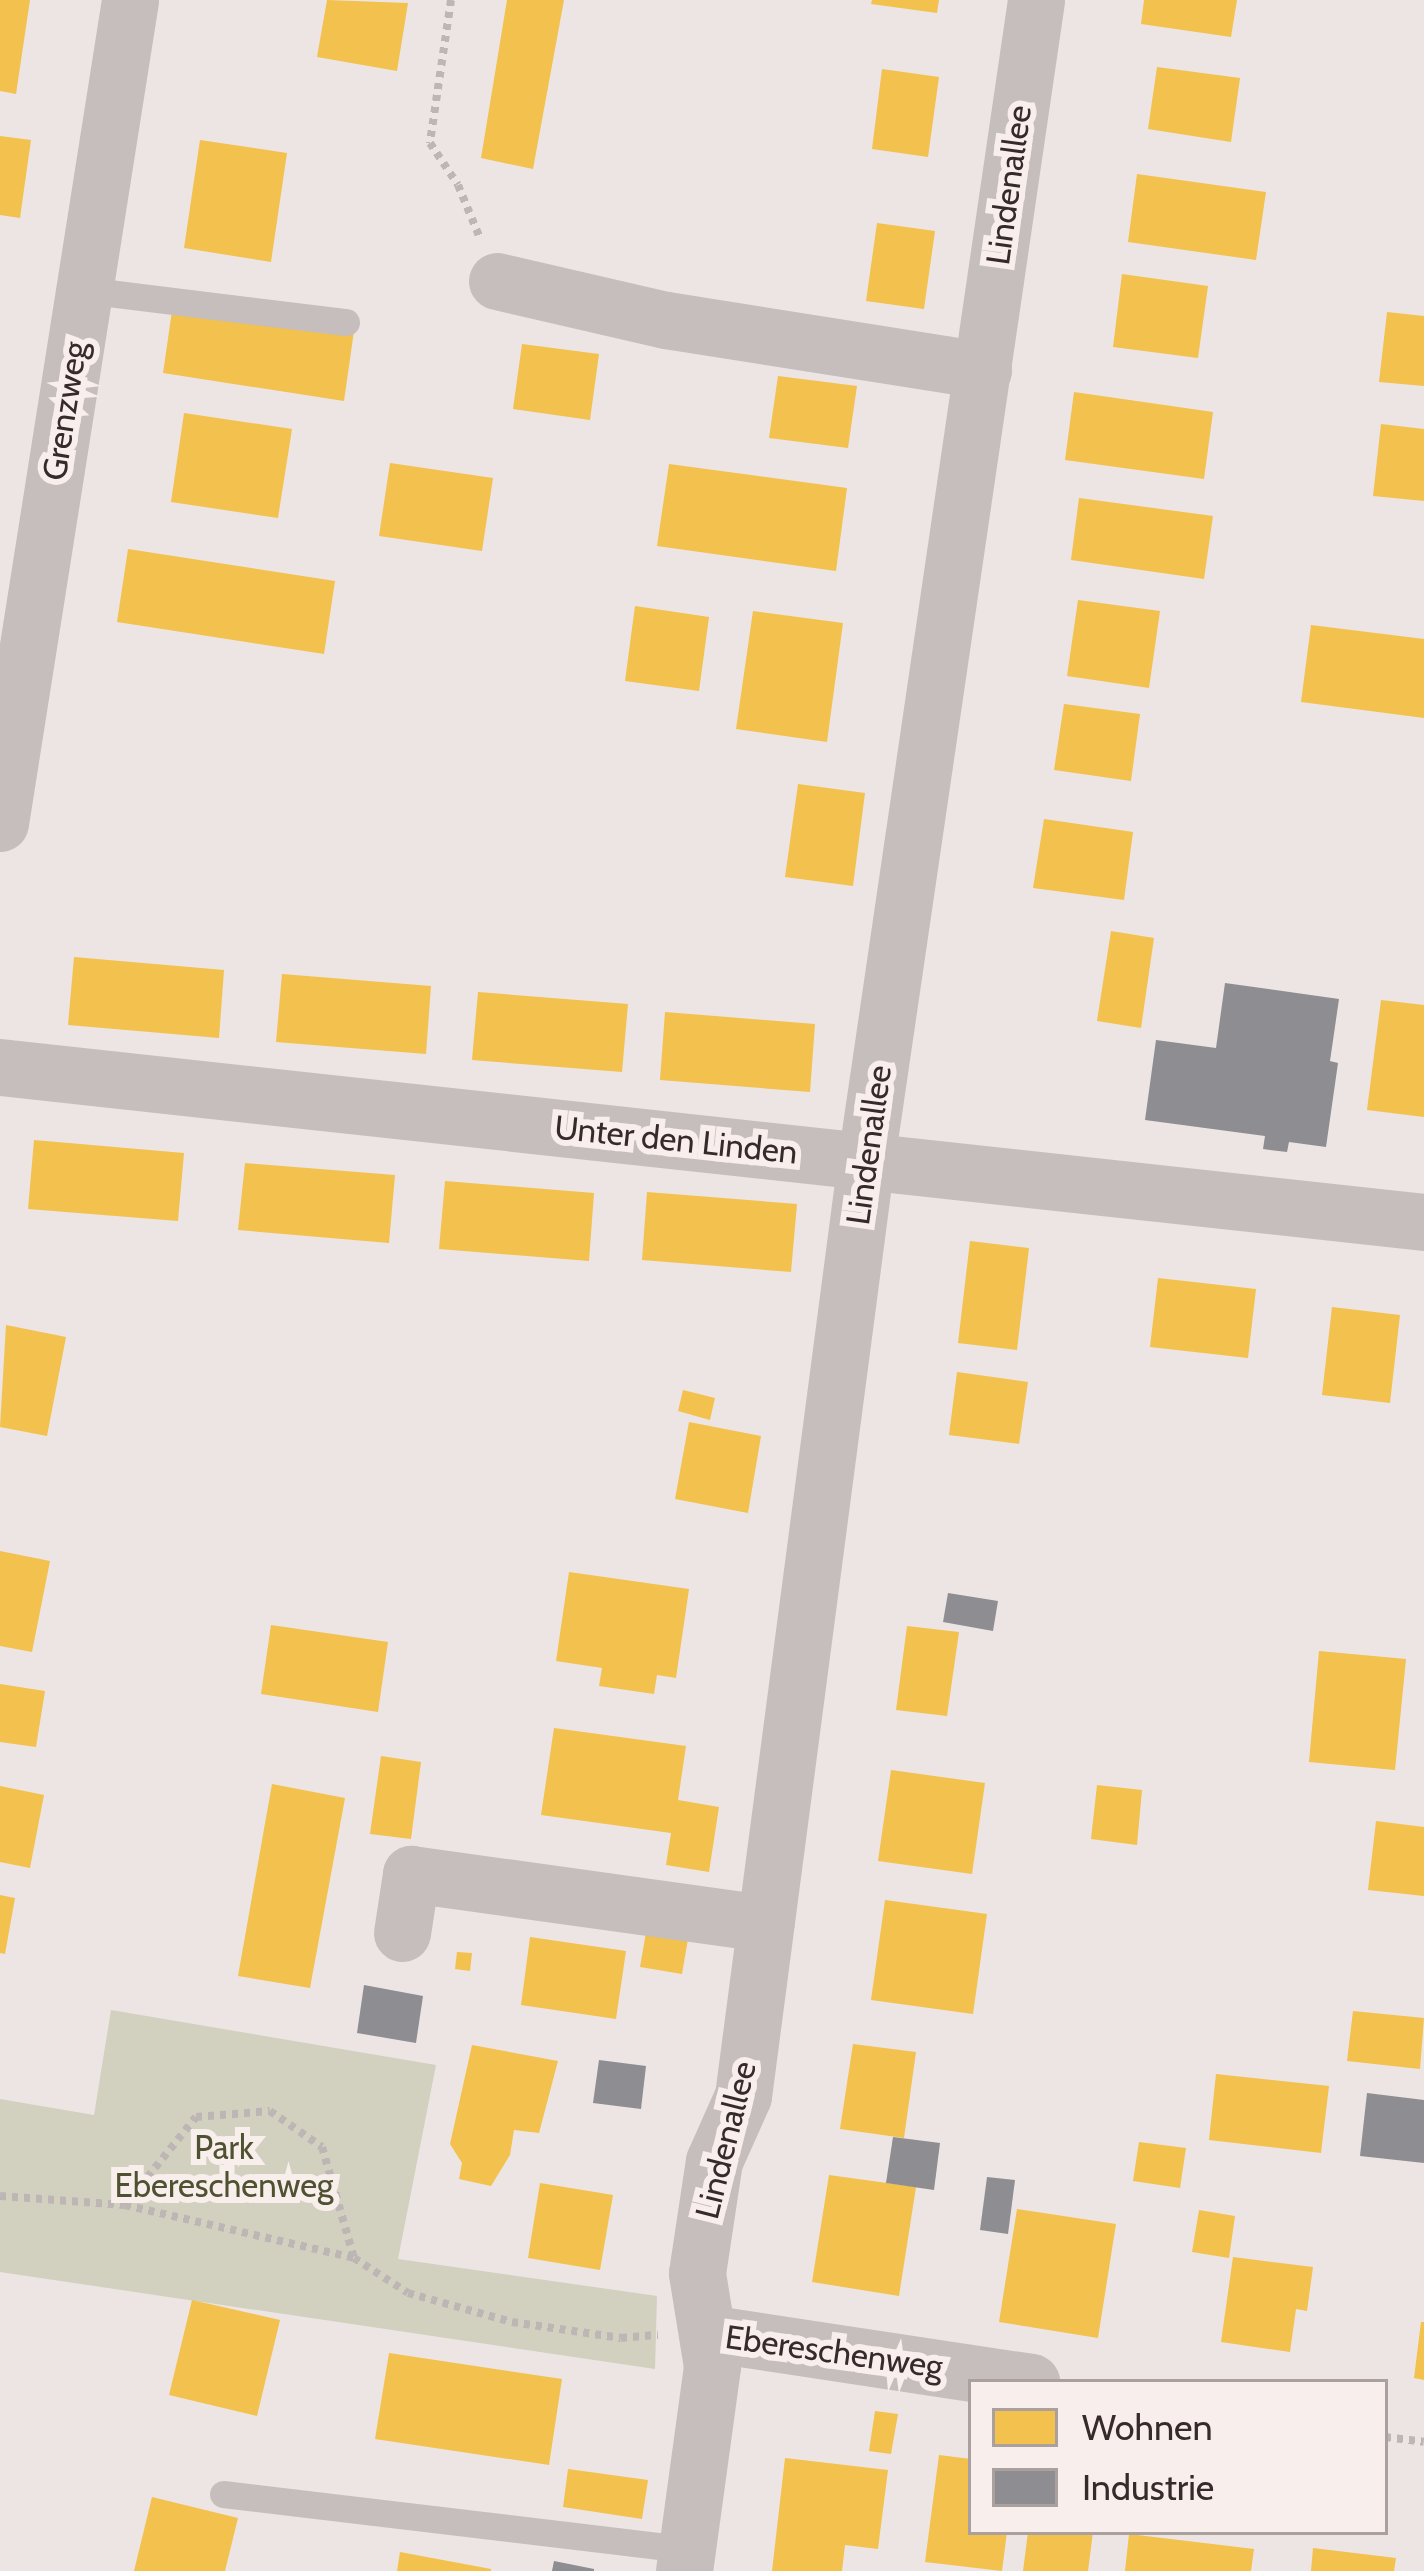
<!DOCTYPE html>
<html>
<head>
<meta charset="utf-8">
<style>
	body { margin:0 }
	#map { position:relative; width:1424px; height:2571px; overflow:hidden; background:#ece5e3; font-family:Cabin,sans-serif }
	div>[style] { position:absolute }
	.green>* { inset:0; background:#d2d0bf }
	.homes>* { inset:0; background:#f2c14e }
	.industry>* { inset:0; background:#8d8d92 }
	.path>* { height:8px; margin-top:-4px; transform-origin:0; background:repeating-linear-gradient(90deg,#beb6b5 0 6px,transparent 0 12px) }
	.service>* { height:27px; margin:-13.5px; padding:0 13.5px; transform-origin:13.5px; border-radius:13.5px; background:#c5bebc }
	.minor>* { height:57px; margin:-28.5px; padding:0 28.5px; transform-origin:28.5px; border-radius:28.5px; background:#c5bebc }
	span { translate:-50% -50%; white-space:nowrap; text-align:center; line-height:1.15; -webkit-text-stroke:12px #f8eeeb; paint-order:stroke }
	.street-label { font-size:33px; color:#362b2a }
	.park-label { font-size:33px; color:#4f5231 }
	.legend { position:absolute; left:968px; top:2379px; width:420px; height:156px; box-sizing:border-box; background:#f8eeeb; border:3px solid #aaa09e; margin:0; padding:15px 21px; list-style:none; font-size:36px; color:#362b2a }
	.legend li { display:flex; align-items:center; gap:24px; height:60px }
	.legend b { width:60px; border:3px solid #aaa09e }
</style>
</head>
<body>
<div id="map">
	<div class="green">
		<i style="clip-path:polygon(111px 2010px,436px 2065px,398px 2259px,657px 2296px,655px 2369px,0 2272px,0 2099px,94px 2115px)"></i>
	</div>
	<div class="homes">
		<i style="clip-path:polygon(0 0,30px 0,16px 94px,0 91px)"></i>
		<i style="clip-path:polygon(327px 0,408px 3px,397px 71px,317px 57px)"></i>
		<i style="clip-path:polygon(507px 0,564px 0,533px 169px,481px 158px)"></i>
		<i style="clip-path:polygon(872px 0,939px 0,937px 13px,871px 4px)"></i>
		<i style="clip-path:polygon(1144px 0,1237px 0,1231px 37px,1141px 24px)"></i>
		<i style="clip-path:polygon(1157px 67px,1240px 78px,1231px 142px,1148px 129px)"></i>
		<i style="clip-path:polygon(882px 69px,939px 77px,928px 157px,872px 149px)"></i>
		<i style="clip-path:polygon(0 136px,31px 140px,20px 218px,0 215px)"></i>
		<i style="clip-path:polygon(200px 140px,287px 153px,271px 262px,184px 248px)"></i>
		<i style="clip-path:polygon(1137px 174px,1266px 192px,1256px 260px,1128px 242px)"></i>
		<i style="clip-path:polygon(877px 223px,935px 231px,924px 309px,866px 301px)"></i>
		<i style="clip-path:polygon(1122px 274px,1208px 286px,1198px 358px,1113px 347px)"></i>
		<i style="clip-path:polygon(173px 304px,354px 331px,344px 401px,163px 373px)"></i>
		<i style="clip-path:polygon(1387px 312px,1424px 316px,1424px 386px,1379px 382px)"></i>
		<i style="clip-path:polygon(522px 344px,599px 354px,590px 420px,513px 409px)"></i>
		<i style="clip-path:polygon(778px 376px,857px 386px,848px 448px,769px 438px)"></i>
		<i style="clip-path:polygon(1074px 392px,1213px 412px,1204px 479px,1065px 460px)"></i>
		<i style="clip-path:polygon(184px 413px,292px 429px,278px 518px,171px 502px)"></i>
		<i style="clip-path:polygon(1381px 424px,1424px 429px,1424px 501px,1373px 496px)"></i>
		<i style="clip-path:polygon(390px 463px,493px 478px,482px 551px,379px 536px)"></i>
		<i style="clip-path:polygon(669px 464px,847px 488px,836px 571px,657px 546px)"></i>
		<i style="clip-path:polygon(1079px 498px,1213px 516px,1204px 579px,1071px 560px)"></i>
		<i style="clip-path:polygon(128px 549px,335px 581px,324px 654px,117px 622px)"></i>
		<i style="clip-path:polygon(1078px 600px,1160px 611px,1149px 688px,1067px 676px)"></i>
		<i style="clip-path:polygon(635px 606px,709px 617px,699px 691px,625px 681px)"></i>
		<i style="clip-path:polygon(753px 611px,843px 623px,827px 742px,736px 729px)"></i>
		<i style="clip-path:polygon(1311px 625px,1424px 639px,1424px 718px,1301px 702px)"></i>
		<i style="clip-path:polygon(1064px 704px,1140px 714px,1131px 781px,1054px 770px)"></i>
		<i style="clip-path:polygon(798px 784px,865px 793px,853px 886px,785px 877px)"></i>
		<i style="clip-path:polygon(1044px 819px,1133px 832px,1124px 900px,1033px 888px)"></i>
		<i style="clip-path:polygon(1111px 931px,1154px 938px,1141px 1028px,1097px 1021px)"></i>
		<i style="clip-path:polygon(74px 957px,224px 970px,219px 1038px,68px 1025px)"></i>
		<i style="clip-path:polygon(282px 974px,431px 986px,426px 1054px,276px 1042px)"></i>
		<i style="clip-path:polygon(478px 992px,628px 1004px,622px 1072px,472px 1060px)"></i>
		<i style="clip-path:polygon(1381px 1000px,1424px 1005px,1424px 1117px,1367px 1110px)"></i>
		<i style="clip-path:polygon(665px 1012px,815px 1024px,810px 1092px,660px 1080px)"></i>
		<i style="clip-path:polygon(34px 1140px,184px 1153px,178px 1221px,28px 1209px)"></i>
		<i style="clip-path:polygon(245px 1163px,395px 1175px,389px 1243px,238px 1230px)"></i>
		<i style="clip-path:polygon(445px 1181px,594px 1193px,589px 1261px,439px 1249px)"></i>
		<i style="clip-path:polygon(647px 1192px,797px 1204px,791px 1272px,642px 1260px)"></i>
		<i style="clip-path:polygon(970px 1241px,1029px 1248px,1017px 1350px,958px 1343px)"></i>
		<i style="clip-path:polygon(1158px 1278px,1256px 1289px,1248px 1358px,1150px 1347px)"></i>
		<i style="clip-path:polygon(1332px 1307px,1400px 1315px,1390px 1403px,1322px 1395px)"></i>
		<i style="clip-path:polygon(6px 1325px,66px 1337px,47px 1436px,0 1427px)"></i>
		<i style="clip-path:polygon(957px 1372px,1028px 1382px,1019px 1444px,949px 1435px)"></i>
		<i style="clip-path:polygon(683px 1390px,715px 1398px,710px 1420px,678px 1411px)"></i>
		<i style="clip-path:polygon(689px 1422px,761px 1436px,748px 1513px,675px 1499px)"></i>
		<i style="clip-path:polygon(0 1551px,50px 1561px,32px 1652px,0 1646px)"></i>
		<i style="clip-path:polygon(569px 1572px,689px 1589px,676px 1678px,657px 1675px,654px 1694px,599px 1686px,602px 1668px,556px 1661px)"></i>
		<i style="clip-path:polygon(271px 1625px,388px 1642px,378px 1712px,261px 1694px)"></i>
		<i style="clip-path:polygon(907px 1626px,959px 1632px,947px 1716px,896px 1710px)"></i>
		<i style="clip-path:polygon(1319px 1651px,1406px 1659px,1395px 1770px,1309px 1762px)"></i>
		<i style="clip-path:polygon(0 1684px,45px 1691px,36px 1747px,0 1742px)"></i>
		<i style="clip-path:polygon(554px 1728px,686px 1746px,678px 1800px,719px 1807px,709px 1872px,666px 1865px,671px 1833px,541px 1815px)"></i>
		<i style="clip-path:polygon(381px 1756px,421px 1762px,411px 1839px,370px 1834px)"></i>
		<i style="clip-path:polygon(891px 1770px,985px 1783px,972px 1874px,878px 1861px)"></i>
		<i style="clip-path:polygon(272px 1784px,345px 1798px,310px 1988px,238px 1976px)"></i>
		<i style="clip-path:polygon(1097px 1785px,1142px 1790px,1137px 1845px,1091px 1839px)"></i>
		<i style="clip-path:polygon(0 1786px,44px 1795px,30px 1868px,0 1862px)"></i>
		<i style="clip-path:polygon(1376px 1821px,1424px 1827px,1424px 1896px,1368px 1890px)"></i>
		<i style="clip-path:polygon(0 1895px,15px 1898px,5px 1954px,0 1953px)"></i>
		<i style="clip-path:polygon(885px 1900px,987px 1914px,973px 2014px,871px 2000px)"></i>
		<i style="clip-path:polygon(646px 1932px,688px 1939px,682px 1974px,640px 1967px)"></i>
		<i style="clip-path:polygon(530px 1937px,626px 1951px,616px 2019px,521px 2005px)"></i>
		<i style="clip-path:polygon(457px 1952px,472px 1953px,470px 1971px,455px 1969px)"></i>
		<i style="clip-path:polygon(1353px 2011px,1424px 2018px,1420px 2069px,1347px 2061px)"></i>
		<i style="clip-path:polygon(853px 2044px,916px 2052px,904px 2138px,840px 2129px)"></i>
		<i style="clip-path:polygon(472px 2045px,558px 2061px,539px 2133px,514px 2130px,510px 2155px,491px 2186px,459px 2179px,462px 2163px,450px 2144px)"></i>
		<i style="clip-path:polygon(1216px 2074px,1329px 2086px,1321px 2153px,1209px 2140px)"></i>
		<i style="clip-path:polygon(1139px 2142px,1186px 2148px,1180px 2188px,1133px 2181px)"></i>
		<i style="clip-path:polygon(829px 2175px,916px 2187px,899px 2296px,812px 2282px)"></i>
		<i style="clip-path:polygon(540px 2183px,613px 2195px,600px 2270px,528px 2258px)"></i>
		<i style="clip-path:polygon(1017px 2209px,1116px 2224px,1098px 2338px,999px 2322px)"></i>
		<i style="clip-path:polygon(1199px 2210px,1235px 2216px,1229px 2258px,1192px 2252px)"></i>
		<i style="clip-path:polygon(1233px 2257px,1313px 2267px,1307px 2311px,1296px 2309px,1290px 2352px,1221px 2342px)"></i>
		<i style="clip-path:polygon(192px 2300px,280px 2320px,257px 2416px,169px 2395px)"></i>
		<i style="clip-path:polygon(1421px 2322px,1424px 2322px,1424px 2380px,1414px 2378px)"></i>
		<i style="clip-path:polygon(389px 2353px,562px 2379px,549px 2465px,375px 2439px)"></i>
		<i style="clip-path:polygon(875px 2411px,898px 2414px,891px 2454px,869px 2451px)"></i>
		<i style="clip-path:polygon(939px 2455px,971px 2459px,971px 2532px,1007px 2532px,1002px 2571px,925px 2562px)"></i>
		<i style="clip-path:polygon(785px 2458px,888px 2470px,878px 2549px,845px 2545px,842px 2571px,772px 2571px)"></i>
		<i style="clip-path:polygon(568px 2469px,648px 2480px,642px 2519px,563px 2507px)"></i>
		<i style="clip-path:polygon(152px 2497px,238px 2518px,225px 2571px,134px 2571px)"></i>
		<i style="clip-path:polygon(1028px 2532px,1093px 2532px,1088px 2571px,1023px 2571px)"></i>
		<i style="clip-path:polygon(1129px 2534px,1254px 2549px,1251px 2571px,1125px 2571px)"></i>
		<i style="clip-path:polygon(1313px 2548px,1396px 2558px,1394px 2571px,1311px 2571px)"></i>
		<i style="clip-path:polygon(400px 2552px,491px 2569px,491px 2571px,397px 2571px)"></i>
	</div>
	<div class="industry">
		<i style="clip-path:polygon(1225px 983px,1339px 999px,1330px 1061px,1338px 1063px,1326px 1147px,1289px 1142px,1287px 1152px,1263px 1149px,1265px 1136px,1145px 1120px,1156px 1040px,1216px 1048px)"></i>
		<i style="clip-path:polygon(948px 1593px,998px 1601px,993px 1631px,943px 1622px)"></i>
		<i style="clip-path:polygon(364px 1985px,423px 1996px,416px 2043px,357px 2033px)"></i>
		<i style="clip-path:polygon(599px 2060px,646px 2066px,641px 2109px,593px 2103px)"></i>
		<i style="clip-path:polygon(1367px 2093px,1424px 2100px,1424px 2163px,1360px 2156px)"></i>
		<i style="clip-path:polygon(893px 2137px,940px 2143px,934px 2190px,886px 2183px)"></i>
		<i style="clip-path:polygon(987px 2177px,1015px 2180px,1008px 2234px,980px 2230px)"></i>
		<i style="clip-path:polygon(554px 2561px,594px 2569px,594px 2571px,552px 2571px)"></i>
	</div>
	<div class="path">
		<i style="left:451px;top:0;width:145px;rotate:98.4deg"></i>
		<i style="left:430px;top:143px;width:50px;rotate:56.3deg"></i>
		<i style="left:458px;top:185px;width:55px;rotate:67.6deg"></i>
		<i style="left:0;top:2196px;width:125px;rotate:4.1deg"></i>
		<i style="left:125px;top:2205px;width:235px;rotate:13deg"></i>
		<i style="left:354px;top:2258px;width:64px;rotate:32.9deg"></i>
		<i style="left:408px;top:2293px;width:108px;rotate:15.6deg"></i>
		<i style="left:512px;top:2322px;width:110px;rotate:8.4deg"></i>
		<i style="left:621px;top:2338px;width:37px;rotate:-5deg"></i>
		<i style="left:125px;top:2205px;width:113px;rotate:-51.1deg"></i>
		<i style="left:196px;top:2117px;width:74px;rotate:-4.6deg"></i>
		<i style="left:270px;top:2111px;width:63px;rotate:34.7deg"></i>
		<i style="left:322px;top:2147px;width:116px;rotate:73.9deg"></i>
		<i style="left:1385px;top:2437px;width:39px;rotate:7deg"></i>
	</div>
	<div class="service">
		<i style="left:84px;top:290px;width:264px;rotate:7deg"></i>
		<i style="left:223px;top:2494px;width:467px;rotate:6.8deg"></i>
	</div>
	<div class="minor">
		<i style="left:497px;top:281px;width:173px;rotate:13deg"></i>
		<i style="left:666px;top:320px;width:321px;rotate:9deg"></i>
		<i style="left:0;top:823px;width:833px;rotate:-81.02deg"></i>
		<i style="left:0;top:1067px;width:1432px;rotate:6.21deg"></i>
		<i style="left:402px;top:1933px;width:60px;rotate:-81.3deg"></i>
		<i style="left:411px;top:1874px;width:358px;rotate:7.9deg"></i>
		<i style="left:707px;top:2333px;width:328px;rotate:8.6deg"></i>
		<i style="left:684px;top:2571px;width:207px;rotate:-82.2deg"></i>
		<i style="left:712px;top:2366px;width:94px;rotate:-99.2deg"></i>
		<i style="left:697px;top:2273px;width:113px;rotate:-81.4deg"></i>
		<i style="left:714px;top:2161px;width:71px;rotate:-66deg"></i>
		<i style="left:743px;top:2096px;width:944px;rotate:-82.51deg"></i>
		<i style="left:866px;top:1160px;width:1172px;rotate:-81.66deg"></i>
	</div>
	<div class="street-label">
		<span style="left:1009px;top:185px;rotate:-82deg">Lindenallee</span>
		<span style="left:65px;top:411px;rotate:-81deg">Grenzweg</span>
		<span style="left:676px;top:1140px;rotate:6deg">Unter den Linden</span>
		<span style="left:869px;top:1145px;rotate:-82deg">Lindenallee</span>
		<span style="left:726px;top:2140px;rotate:-76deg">Lindenallee</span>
		<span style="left:834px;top:2352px;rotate:8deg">Ebereschenweg</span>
	</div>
	<div class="park-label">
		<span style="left:224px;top:2167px">Park<br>Ebereschenweg</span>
	</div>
	<ul class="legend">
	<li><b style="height:33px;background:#f2c14e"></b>Wohnen</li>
	<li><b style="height:33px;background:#8d8d92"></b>Industrie</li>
	</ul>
</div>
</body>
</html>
